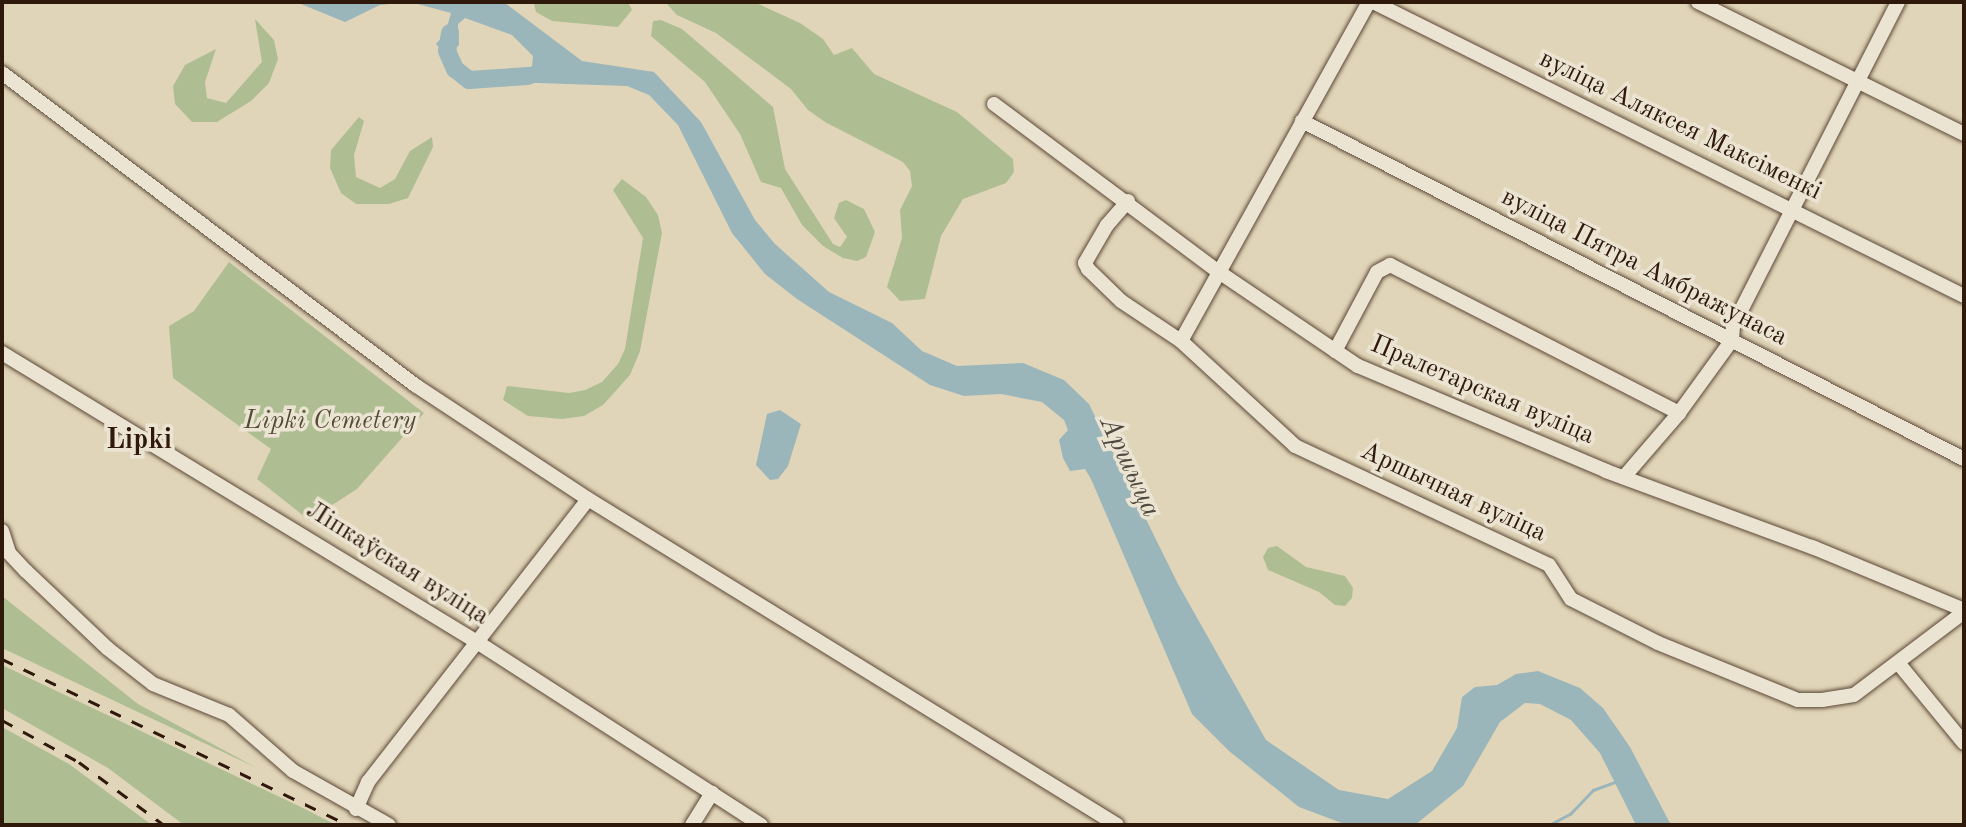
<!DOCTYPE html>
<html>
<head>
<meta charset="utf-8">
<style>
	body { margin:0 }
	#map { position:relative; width:1966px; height:827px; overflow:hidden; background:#e1d5b9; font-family:"Old Standard TT",serif }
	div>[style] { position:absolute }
	.green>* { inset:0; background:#aebe92 }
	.water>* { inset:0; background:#9ab6ba }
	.stream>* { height:2.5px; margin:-1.25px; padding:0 1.25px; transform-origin:1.25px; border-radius:1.25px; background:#9ab6ba }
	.river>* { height:18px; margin:-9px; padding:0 9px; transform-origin:9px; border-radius:9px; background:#9ab6ba }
	.roads { filter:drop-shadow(0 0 2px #5b4836) drop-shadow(0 0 2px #5b4836) }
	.minor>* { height:14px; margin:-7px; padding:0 7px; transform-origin:7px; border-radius:7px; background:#ece4d2 }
	.rail>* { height:2.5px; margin-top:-1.25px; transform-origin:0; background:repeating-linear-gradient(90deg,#2e190b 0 12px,transparent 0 24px) }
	span { translate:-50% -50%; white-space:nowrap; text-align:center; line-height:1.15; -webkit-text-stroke:7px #ece4d2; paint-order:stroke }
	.street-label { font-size:26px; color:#2e190b }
	.park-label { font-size:26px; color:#544b34; font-style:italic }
	.neighbourhood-label { font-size:28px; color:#2e190b; font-weight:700 }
	.water-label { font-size:28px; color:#4e4840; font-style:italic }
	.frame { position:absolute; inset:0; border:4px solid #2e190b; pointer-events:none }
</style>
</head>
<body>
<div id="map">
	<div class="green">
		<i style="clip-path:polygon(628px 2px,632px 10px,618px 27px,552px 21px,536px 12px,534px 3px)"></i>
		<i style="clip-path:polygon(665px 2px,754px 2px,800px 23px,823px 39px,834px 55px,852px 48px,874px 74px,957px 112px,1013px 159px,1014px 172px,1006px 183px,963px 199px,941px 236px,925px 299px,900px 301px,887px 287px,902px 238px,900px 210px,912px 186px,910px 171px,903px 162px,825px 122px,808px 110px,791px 89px,716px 33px,677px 15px)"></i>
		<i style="clip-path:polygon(255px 19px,274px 40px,278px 59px,269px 83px,251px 101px,217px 122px,192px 122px,175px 104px,173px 86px,185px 65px,216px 49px,205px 82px,207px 98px,226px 103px,262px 62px)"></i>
		<i style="clip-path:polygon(661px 20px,682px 29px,773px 107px,785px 169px,833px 244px,840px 247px,847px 237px,834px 218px,839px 203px,846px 200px,864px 209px,875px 232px,866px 257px,857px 261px,843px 258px,823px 246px,802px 225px,781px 188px,761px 182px,740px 134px,705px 82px,651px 36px,653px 21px)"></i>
		<i style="clip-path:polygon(359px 117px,364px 121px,354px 155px,356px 177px,380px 188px,395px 179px,410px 151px,432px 137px,433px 147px,408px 198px,389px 204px,356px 204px,341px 193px,330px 168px,331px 150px)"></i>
		<i style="clip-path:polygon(622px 179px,646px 197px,658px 215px,662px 233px,640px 351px,630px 375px,603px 405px,584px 416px,562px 419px,528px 416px,503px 400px,507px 386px,569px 393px,585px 390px,602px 382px,618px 364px,625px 349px,643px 238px,613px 190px)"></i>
		<i style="clip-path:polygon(229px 262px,424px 413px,357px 489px,309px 520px,257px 479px,271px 449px,173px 378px,169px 326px,194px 311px)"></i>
		<i style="clip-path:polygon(1277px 546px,1306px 567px,1345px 576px,1353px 588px,1352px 598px,1345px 606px,1335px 605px,1319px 592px,1268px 570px,1263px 557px,1268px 548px)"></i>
		<i style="clip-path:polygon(2px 596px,138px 704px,257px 768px,2px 648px)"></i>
		<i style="clip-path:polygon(2px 665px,305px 809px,336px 825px,184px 825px,108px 768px,2px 708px)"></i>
		<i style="clip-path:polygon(2px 727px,69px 764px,152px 825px,2px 825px)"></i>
	</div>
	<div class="water">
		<i style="clip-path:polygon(296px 2px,409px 2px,380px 5px,345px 22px)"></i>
		<i style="clip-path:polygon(410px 2px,505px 3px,582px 61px,654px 72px,701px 122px,755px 220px,775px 244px,829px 292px,892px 323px,922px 351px,957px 366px,1023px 363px,1064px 380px,1089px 404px,1178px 584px,1266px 740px,1339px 790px,1388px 799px,1432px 771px,1457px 728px,1462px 697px,1475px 687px,1497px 685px,1516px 674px,1538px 671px,1580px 688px,1603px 708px,1630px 747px,1671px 825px,1636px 825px,1600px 753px,1571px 720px,1540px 704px,1525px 703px,1500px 722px,1463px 786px,1415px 825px,1347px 825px,1299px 807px,1229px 751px,1192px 714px,1091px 479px,1085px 469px,1070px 471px,1063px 458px,1059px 440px,1068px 430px,1064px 420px,1042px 402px,1001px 394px,964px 396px,930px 385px,797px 299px,765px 274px,732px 233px,678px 125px,649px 95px,627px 86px,505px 82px,505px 78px,532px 66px,533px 56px,512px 35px,465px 18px,458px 24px,459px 45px,447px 56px,436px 44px,445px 34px,451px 13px)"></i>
		<i style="clip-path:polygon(780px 410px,801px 424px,788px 466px,778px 479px,770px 480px,756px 465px,767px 414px)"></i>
	</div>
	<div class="stream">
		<i style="left:1549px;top:825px;width:24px;rotate:-28deg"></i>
		<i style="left:1570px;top:814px;width:33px;rotate:-46deg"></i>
		<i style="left:1593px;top:790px;width:23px;rotate:-20deg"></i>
	</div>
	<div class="river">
		<i style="left:450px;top:33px;width:18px;rotate:99deg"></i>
		<i style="left:447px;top:51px;width:20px;rotate:66deg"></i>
		<i style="left:455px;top:69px;width:18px;rotate:38deg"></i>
		<i style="left:469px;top:80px;width:59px;rotate:-3.9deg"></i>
	</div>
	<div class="roads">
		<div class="minor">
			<i style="left:1373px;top:2px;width:660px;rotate:26.45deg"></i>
			<i style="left:1698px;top:2px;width:297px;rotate:26.4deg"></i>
			<i style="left:2px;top:73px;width:518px;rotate:37.07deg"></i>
			<i style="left:415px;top:385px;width:207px;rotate:33.4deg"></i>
			<i style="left:588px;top:499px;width:621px;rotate:31.64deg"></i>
			<i style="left:994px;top:104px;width:277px;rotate:36.8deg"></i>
			<i style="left:1216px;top:270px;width:171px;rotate:34.1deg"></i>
			<i style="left:1358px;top:366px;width:269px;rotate:22.9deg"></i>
			<i style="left:1606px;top:471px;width:220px;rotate:20.3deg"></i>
			<i style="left:1812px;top:547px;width:165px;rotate:22.5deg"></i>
			<i style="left:1302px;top:121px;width:743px;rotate:27.05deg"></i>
			<i style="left:1128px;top:201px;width:32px;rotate:131deg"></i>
			<i style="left:1107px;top:225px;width:44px;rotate:120.1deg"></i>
			<i style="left:1085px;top:263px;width:7px;rotate:63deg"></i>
			<i style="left:1088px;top:269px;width:46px;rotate:44.1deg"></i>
			<i style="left:1121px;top:301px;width:72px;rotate:33.7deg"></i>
			<i style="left:1181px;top:341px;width:155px;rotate:42.6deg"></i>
			<i style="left:1295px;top:446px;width:280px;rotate:25.1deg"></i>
			<i style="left:1549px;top:565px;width:40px;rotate:57.1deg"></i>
			<i style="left:1571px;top:599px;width:97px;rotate:26.8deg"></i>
			<i style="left:1658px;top:643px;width:151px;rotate:22.2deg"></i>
			<i style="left:1798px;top:700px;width:24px"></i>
			<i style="left:1822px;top:700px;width:32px;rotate:-9deg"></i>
			<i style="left:1854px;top:695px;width:138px;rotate:-37deg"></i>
			<i style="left:1181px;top:341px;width:388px;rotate:-61deg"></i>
			<i style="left:1335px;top:351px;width:89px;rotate:-62deg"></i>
			<i style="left:1377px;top:272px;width:15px;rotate:-28deg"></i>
			<i style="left:1390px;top:265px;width:325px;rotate:27.1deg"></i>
			<i style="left:2px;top:353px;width:556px;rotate:31.32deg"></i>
			<i style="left:477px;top:642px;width:338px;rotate:32.8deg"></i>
			<i style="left:1624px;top:477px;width:84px;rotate:-49.3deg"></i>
			<i style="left:1679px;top:413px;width:90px;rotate:-54deg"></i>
			<i style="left:1732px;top:340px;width:14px;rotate:-86deg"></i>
			<i style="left:1733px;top:326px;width:364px;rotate:-63deg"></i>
			<i style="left:2px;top:531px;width:23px;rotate:72deg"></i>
			<i style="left:9px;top:553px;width:25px;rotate:47deg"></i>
			<i style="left:26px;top:571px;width:112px;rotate:43.5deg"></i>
			<i style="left:107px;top:648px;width:58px;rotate:38deg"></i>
			<i style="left:153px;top:684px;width:82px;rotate:22.2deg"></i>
			<i style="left:229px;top:715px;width:85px;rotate:41.2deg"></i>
			<i style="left:293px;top:771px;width:110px;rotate:29.4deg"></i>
			<i style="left:1899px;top:664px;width:102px;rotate:50.6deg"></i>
			<i style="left:356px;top:809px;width:30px;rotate:-66deg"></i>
			<i style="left:368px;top:782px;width:358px;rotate:-52.1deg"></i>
			<i style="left:692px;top:825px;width:38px;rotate:-58deg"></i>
		</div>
	</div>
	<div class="rail">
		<i style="left:2px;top:659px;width:384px;rotate:25.6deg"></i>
		<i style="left:2px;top:720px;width:88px;rotate:28.6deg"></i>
		<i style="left:79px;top:762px;width:106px;rotate:36.5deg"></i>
	</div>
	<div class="street-label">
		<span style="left:1680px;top:126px;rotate:26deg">вуліца Аляксея Максіменкі</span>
		<span style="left:1644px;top:268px;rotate:27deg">вуліца Пятра Амбражунаса</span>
		<span style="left:1482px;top:391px;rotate:23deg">Пралетарская вуліца</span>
		<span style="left:1453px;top:493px;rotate:25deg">Аршычная вуліца</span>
		<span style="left:397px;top:564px;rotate:32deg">Ліпкаўская вуліца</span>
	</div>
	<div class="park-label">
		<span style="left:330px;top:422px">Lipki Cemetery</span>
	</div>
	<div class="neighbourhood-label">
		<span style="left:139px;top:441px">Lipki</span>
	</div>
	<div class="water-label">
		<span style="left:1129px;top:467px;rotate:65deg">Аршыца</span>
	</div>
	<div class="frame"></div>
</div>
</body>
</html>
